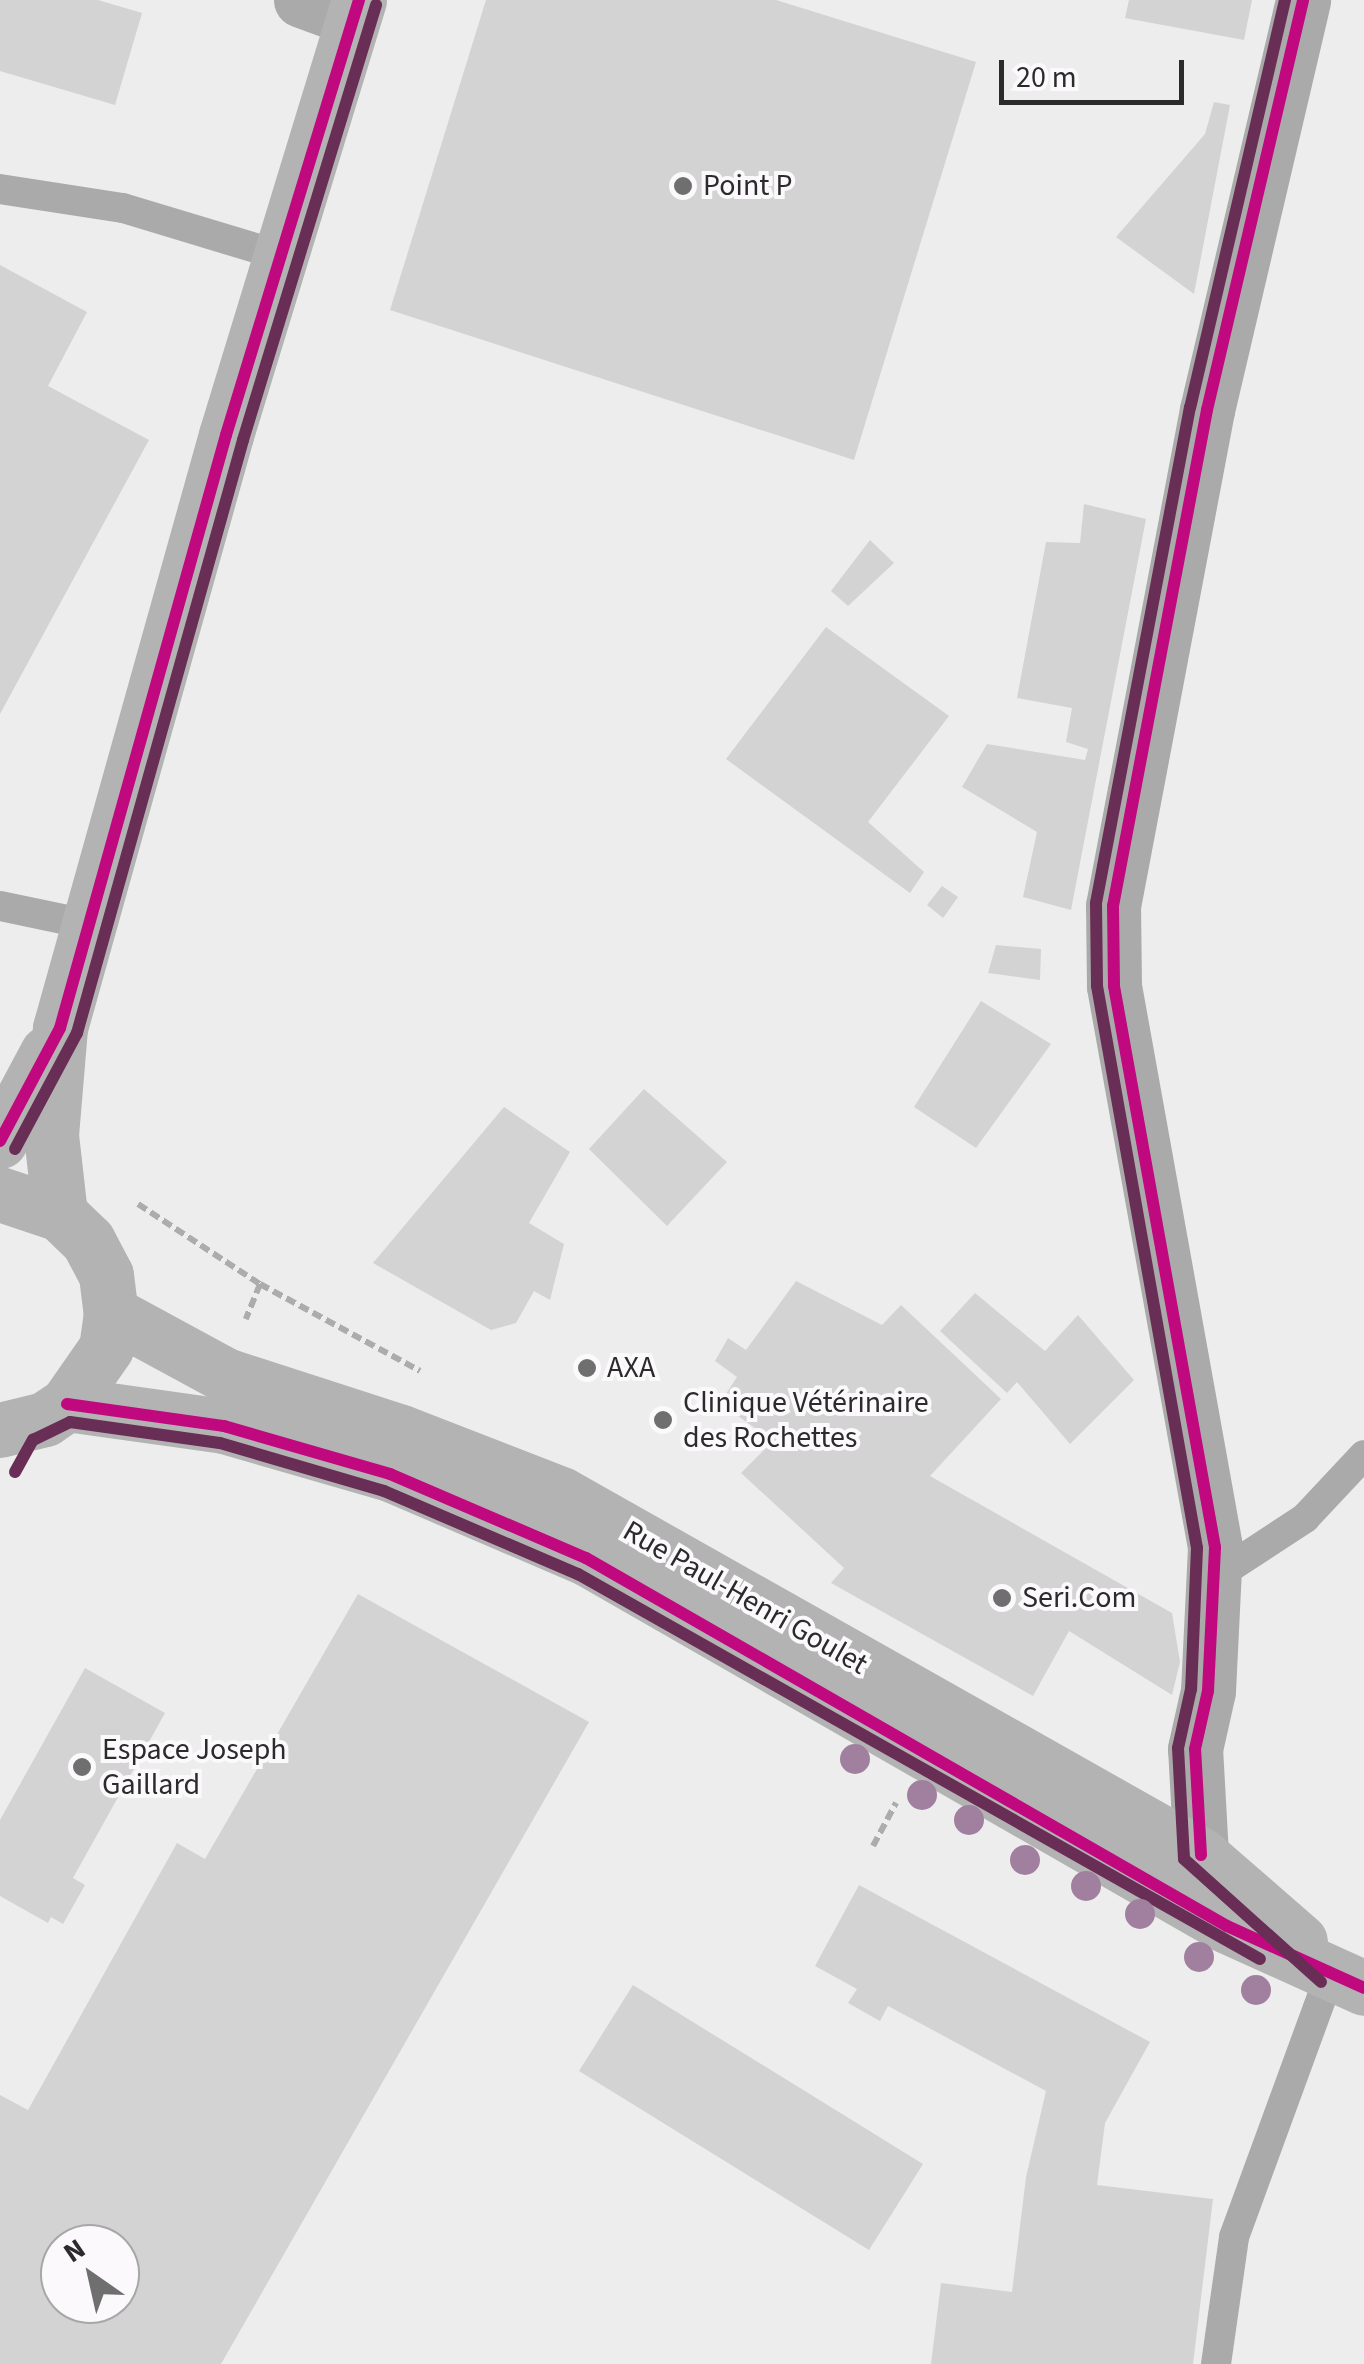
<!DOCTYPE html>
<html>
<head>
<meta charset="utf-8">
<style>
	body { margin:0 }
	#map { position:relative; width:1364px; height:2364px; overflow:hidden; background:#ededed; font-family:"Source Sans 3",sans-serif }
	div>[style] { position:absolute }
	.building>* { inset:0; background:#d2d3d2 }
	.path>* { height:6px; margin-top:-3px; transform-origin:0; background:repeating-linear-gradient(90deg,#adacad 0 10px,transparent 0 15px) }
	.service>* { height:30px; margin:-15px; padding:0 15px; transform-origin:15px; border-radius:15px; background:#abaaab }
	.minor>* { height:55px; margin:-27.5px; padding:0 27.5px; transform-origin:27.5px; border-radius:27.5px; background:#abaaab }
	.secondary>* { height:55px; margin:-27.5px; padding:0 27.5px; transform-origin:27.5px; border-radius:27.5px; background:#b4b3b4 }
	.bus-1>* { height:12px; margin:-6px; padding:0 6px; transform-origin:6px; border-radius:6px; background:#c0087f }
	.bus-2>* { height:12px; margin:-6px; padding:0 6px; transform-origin:6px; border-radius:6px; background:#692e55 }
	.trees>* { width:30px; height:30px; margin:-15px; border-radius:50%; background:#a1809f }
	.dots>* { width:28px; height:28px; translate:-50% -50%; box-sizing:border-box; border:5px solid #fbf9fb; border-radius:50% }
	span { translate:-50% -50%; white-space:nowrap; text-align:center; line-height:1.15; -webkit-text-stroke:8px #fbf9fb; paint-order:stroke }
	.poi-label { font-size:30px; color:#2c2b2c }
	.left { translate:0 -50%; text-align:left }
	.street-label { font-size:30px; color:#2c2b2c }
	.north { position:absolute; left:40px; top:2224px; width:100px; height:100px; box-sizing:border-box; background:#fbf9fb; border:2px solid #a8a7a8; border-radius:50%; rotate:326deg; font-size:28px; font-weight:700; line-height:40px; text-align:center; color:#2c2b2c }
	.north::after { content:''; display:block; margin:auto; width:35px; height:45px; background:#706f70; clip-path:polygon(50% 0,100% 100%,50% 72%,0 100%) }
	.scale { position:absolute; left:999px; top:60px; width:185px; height:45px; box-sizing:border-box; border:5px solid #2c2b2c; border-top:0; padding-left:12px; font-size:30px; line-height:35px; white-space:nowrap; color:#2c2b2c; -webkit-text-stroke:8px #fbf9fb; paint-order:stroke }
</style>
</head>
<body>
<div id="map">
	<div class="building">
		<i style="clip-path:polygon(0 0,98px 0,142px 13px,115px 105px,0 71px)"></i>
		<i style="clip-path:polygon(486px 0,776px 0,976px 62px,854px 460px,390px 310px)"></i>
		<i style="clip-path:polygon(1129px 0,1252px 0,1244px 40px,1125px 18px)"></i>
		<i style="clip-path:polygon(1214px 102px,1230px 105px,1194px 294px,1116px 237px,1205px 134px)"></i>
		<i style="clip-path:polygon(0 265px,87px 312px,48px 386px,149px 440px,0 714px)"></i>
		<i style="clip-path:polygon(1084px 504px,1146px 519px,1071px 910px,1023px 897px,1037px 832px,962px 787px,987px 744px,1085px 760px,1088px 749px,1066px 742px,1072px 708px,1017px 698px,1046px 542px,1080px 543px)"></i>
		<i style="clip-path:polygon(870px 540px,894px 563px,848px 606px,831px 591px)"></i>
		<i style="clip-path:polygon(826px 627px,949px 716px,868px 822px,924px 872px,910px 893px,726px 759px)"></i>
		<i style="clip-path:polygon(942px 886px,958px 897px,943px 918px,927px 905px)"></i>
		<i style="clip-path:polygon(996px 945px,1041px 949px,1040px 980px,988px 973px)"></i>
		<i style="clip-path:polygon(981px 1001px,1051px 1044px,976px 1148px,914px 1107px)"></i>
		<i style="clip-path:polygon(644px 1089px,727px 1162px,667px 1226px,589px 1149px)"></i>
		<i style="clip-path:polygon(504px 1107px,570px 1152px,529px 1223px,564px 1244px,550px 1300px,534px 1291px,516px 1323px,491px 1330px,373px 1263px)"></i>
		<i style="clip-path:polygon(796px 1281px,882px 1325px,901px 1305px,1001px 1399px,930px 1476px,1172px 1613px,1180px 1662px,1172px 1695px,1069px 1631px,1033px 1696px,831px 1583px,844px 1568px,741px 1473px,773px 1441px,720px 1403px,737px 1377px,715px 1361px,728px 1338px,746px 1350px)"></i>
		<i style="clip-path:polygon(975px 1293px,1045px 1351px,1078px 1315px,1134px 1380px,1070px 1444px,1017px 1382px,1007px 1393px,940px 1331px)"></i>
		<i style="clip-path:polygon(evenodd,358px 1594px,589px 1722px,221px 2364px,0 2364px,0 2095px,28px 2110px,177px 1843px,205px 1859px,358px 1594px,60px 2244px,120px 2244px,120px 2304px,60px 2304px,60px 2244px)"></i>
		<i style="clip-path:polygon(85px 1668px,165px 1713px,73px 1878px,85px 1885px,63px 1924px,51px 1917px,48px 1923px,0 1896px,0 1820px)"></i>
		<i style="clip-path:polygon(859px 1885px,1150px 2042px,1105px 2123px,1097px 2185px,1213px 2199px,1193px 2364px,931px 2364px,941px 2283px,1012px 2292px,1026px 2177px,1046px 2091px,888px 2006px,880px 2021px,848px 2003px,857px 1989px,815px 1966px)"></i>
		<i style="clip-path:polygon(633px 1985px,923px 2164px,869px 2250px,579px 2071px)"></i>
	</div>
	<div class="path">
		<i style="left:138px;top:1204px;width:146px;rotate:33.3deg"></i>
		<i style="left:260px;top:1284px;width:38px;rotate:112deg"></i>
		<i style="left:260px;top:1284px;width:182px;rotate:28.5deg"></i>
		<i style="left:873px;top:1846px;width:49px;rotate:-61.9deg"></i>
	</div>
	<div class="service">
		<i style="left:0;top:189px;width:124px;rotate:8.8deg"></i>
		<i style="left:123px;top:208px;width:166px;rotate:16.8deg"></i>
		<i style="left:0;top:906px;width:93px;rotate:11.8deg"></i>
		<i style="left:1215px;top:1577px;width:108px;rotate:-33.2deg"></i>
		<i style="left:1305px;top:1518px;width:86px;rotate:-46.9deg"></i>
		<i style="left:1216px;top:2364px;width:128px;rotate:-81.9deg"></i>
		<i style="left:1234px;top:2237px;width:285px;rotate:-69.9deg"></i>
	</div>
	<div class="minor">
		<i style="left:301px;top:0;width:55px;rotate:20.1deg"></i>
		<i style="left:1201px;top:1855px;width:106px;rotate:-93.2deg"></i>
		<i style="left:1195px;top:1749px;width:59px;rotate:-77.4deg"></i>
		<i style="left:1208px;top:1691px;width:144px;rotate:-87.2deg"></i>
		<i style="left:1215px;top:1547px;width:570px;rotate:-100.21deg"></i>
		<i style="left:1114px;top:986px;width:80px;rotate:-90.7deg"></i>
		<i style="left:1113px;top:906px;width:505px;rotate:-79.27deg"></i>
		<i style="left:1207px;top:410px;width:421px;rotate:-76.8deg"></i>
	</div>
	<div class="secondary">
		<i style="left:0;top:1141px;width:100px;rotate:-61.9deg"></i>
		<i style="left:0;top:1194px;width:63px;rotate:18.4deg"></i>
		<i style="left:60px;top:1214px;width:39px;rotate:44deg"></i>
		<i style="left:88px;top:1241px;width:38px;rotate:62deg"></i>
		<i style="left:106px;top:1275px;width:38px;rotate:83deg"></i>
		<i style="left:111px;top:1313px;width:35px;rotate:98deg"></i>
		<i style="left:106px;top:1348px;width:68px;rotate:124.9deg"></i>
		<i style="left:67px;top:1404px;width:27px;rotate:146deg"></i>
		<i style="left:45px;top:1419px;width:46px;rotate:166.3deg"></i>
		<i style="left:60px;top:1214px;width:80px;rotate:-96.5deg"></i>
		<i style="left:51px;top:1135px;width:107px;rotate:-85.2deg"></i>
		<i style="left:60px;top:1028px;width:616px;rotate:-74.36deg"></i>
		<i style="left:226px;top:435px;width:455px;rotate:-73deg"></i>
		<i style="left:111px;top:1313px;width:130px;rotate:28.5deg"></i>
		<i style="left:225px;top:1375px;width:185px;rotate:17.9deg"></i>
		<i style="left:401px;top:1432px;width:172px;rotate:21.2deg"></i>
		<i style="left:561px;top:1494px;width:735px;rotate:29.43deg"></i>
		<i style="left:1201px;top:1855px;width:131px;rotate:41deg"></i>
		<i style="left:67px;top:1404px;width:159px;rotate:8deg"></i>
		<i style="left:224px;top:1426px;width:173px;rotate:16.1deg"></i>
		<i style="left:390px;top:1474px;width:213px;rotate:23.2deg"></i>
		<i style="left:586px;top:1558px;width:739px;rotate:29.86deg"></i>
		<i style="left:1227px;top:1926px;width:150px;rotate:24.3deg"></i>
	</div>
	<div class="bus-1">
		<i style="left:0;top:1141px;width:128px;rotate:-62deg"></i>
		<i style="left:60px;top:1028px;width:616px;rotate:-74.36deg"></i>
		<i style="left:226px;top:435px;width:455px;rotate:-73deg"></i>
		<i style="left:67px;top:1404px;width:159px;rotate:8deg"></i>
		<i style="left:224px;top:1426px;width:173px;rotate:16.1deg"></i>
		<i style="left:390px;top:1474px;width:213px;rotate:23.2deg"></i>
		<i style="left:586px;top:1558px;width:739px;rotate:29.86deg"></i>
		<i style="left:1227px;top:1926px;width:150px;rotate:24.3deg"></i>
		<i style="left:1201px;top:1855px;width:106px;rotate:-93.2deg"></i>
		<i style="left:1195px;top:1749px;width:59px;rotate:-77.4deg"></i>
		<i style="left:1208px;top:1691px;width:144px;rotate:-87.2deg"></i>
		<i style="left:1215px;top:1547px;width:570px;rotate:-100.21deg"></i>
		<i style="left:1114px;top:986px;width:80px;rotate:-90.7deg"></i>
		<i style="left:1113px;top:906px;width:505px;rotate:-79.27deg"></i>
		<i style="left:1207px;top:410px;width:421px;rotate:-76.8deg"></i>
	</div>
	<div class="bus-2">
		<i style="left:1285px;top:0;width:418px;rotate:103.1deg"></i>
		<i style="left:1190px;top:407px;width:505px;rotate:100.73deg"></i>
		<i style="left:1096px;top:903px;width:83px;rotate:89.3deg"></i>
		<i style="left:1097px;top:986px;width:571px;rotate:79.91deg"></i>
		<i style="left:1197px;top:1548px;width:141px;rotate:92.4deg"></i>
		<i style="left:1191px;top:1689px;width:60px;rotate:102.4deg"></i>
		<i style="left:1178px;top:1748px;width:111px;rotate:86.9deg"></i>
		<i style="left:1184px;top:1859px;width:184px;rotate:41.9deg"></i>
		<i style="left:15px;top:1149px;width:132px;rotate:-61.9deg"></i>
		<i style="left:77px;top:1033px;width:616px;rotate:-74.36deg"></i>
		<i style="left:243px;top:440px;width:455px;rotate:-73deg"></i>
		<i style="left:15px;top:1472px;width:37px;rotate:-61deg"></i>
		<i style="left:33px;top:1440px;width:41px;rotate:-25.9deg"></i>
		<i style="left:70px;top:1422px;width:151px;rotate:8deg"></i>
		<i style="left:220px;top:1443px;width:171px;rotate:16.3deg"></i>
		<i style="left:384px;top:1491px;width:211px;rotate:23.2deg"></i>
		<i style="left:578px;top:1574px;width:783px;rotate:29.45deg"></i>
	</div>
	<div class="trees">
		<i style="left:855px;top:1759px"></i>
		<i style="left:922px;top:1795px"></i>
		<i style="left:969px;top:1820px"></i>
		<i style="left:1025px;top:1860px"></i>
		<i style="left:1086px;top:1886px"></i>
		<i style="left:1140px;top:1914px"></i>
		<i style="left:1199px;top:1957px"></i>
		<i style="left:1256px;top:1990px"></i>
	</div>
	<div class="dots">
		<i style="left:683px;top:186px;background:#706f70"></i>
		<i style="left:587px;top:1368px;background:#706f70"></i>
		<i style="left:663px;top:1420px;background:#706f70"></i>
		<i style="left:1002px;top:1598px;background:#706f70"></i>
		<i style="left:82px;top:1767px;background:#706f70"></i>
	</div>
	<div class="poi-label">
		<span class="left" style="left:703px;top:186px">Point P</span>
		<span class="left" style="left:607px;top:1368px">AXA</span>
		<span class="left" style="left:683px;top:1420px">Clinique Vétérinaire<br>des Rochettes</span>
		<span class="left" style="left:1022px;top:1598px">Seri.Com</span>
		<span class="left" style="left:102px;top:1767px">Espace Joseph<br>Gaillard</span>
	</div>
	<div class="street-label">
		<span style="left:745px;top:1598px;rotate:30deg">Rue Paul-Henri Goulet</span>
	</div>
	<div class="north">N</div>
	<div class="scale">20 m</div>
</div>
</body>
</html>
